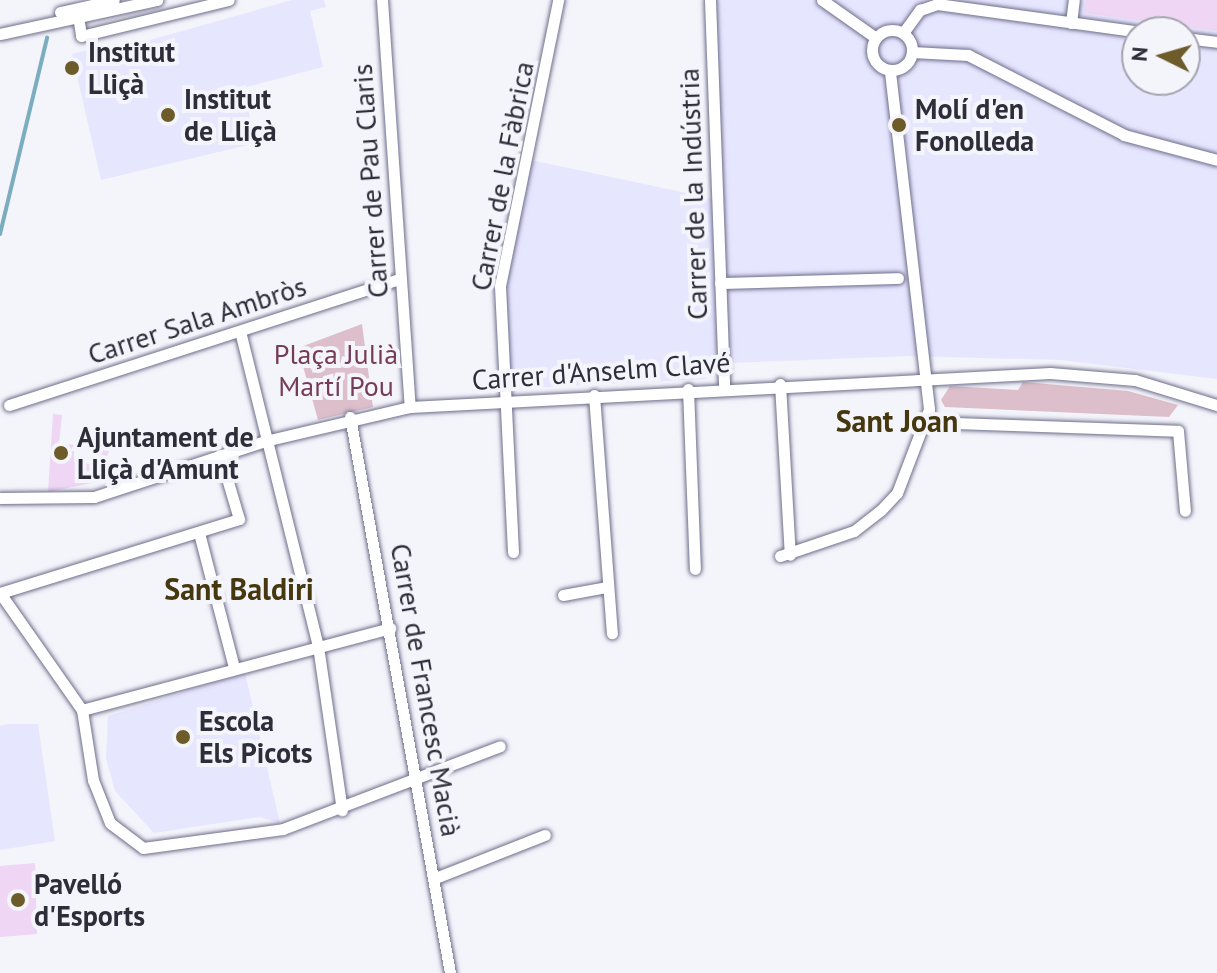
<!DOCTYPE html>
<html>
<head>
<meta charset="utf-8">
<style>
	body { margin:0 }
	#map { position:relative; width:1217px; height:973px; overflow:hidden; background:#f4f4fb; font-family:"PT Sans",sans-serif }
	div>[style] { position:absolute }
	.built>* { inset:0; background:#e6e6ff }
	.green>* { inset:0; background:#ddbfcb }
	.stream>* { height:4px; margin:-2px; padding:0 2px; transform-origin:2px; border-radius:2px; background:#7aadbe }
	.building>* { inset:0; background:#eed6f4 }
	.roads { filter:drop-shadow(0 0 2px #6e6d8b) drop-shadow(0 0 2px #6e6d8b) }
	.minor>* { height:11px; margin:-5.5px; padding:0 5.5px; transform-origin:5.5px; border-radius:5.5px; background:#fff }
	.minor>.ring { margin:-5.5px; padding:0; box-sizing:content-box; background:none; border:11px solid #fff; border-radius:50% }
	.dots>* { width:22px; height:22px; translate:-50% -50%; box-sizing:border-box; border:4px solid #f4f4fb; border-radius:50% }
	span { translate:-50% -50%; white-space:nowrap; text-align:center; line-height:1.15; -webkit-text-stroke:8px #f4f4fb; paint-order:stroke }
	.poi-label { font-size:28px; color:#2e2d3a; font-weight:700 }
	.left { translate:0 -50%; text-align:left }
	.street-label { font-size:28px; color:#2e2d3a }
	.park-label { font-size:28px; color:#763c57 }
	.neighbourhood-label { font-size:30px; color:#45370e; font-weight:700 }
	.north { position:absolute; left:1121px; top:16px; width:80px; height:80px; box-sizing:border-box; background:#f4f4fb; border:2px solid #a5a4ae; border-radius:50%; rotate:275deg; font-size:22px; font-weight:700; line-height:32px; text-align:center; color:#2e2d3a }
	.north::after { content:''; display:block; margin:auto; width:28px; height:36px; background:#6d5c2a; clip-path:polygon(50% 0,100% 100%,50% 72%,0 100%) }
</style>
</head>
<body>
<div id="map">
	<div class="built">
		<i style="clip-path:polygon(292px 0,324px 0,326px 7px,310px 11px,323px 67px,243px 88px,256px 143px,101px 180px,72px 54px,116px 43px,118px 49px)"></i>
		<i style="clip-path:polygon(evenodd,710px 0,1217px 0,1217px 379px,1061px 360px,908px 356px,729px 363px,705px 379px,508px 389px,500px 306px,526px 159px,715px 199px,710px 0,1137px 32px,1185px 32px,1185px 80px,1137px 80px,1137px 32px)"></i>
		<i style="clip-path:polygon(245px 673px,280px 823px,260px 817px,154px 833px,115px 791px,106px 758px,108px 716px)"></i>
		<i style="clip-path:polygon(8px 724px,38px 724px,55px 841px,0 850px,0 726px)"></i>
	</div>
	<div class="green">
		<i style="clip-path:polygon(362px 324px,373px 407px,318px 420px,298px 348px)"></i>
		<i style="clip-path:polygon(1023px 382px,1128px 391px,1178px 405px,1169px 417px,945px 407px,941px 400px,950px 386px,1018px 390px)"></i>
	</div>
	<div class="stream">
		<i style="left:0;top:234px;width:202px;rotate:-76.5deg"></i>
	</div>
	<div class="building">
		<i style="clip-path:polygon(1086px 0,1217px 0,1217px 31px,1084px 13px)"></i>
		<i style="clip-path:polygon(53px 414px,62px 415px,59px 443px,74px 445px,74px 462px,92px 464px,93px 450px,111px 446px,106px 459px,117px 478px,48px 492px)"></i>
		<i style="clip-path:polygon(35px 863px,37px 934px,0 937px,0 866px)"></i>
	</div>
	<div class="roads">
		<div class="minor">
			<i style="left:382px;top:0;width:408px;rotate:86.1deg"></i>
			<i style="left:710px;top:0;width:387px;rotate:87.9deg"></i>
			<i style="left:822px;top:0;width:66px;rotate:35.1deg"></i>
			<i style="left:60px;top:12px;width:55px;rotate:-12.5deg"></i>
			<i style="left:78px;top:16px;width:20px;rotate:81deg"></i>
			<i style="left:81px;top:36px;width:152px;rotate:-13.7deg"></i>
			<i style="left:1071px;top:23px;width:23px;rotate:-83deg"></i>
			<i class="ring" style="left:872px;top:30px;width:29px;height:29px"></i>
			<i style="left:903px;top:33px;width:29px;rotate:-54deg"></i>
			<i style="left:920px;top:10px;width:18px;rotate:-19deg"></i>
			<i style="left:937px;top:4px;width:206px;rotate:7.8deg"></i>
			<i style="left:0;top:34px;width:161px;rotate:-12.2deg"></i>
			<i style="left:1185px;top:38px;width:32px;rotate:7deg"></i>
			<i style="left:912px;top:52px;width:56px;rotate:3.1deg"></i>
			<i style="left:968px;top:55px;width:175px;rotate:27.1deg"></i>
			<i style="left:1124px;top:135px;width:96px;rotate:15deg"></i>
			<i style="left:720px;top:283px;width:178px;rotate:-1.6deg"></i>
			<i style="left:240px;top:331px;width:325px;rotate:76.1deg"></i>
			<i style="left:318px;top:646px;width:166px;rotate:81.7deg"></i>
			<i style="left:780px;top:384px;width:171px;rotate:86.7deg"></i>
			<i style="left:688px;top:389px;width:180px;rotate:87.8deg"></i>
			<i style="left:594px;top:395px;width:239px;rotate:85.7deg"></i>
			<i style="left:9px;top:405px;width:411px;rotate:-17.9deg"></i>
			<i style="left:350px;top:417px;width:565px;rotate:79.8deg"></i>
			<i style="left:925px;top:422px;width:253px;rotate:2deg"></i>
			<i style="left:1178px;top:431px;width:80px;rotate:85deg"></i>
			<i style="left:0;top:498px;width:94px;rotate:-0.6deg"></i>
			<i style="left:94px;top:497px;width:180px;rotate:-18.1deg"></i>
			<i style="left:265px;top:441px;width:149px;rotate:-13.2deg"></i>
			<i style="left:410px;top:407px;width:641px;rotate:-3.04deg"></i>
			<i style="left:1050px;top:373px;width:85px;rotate:4.7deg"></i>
			<i style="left:1135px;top:380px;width:86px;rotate:17deg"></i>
			<i style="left:199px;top:533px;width:138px;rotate:75.4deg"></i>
			<i style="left:513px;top:552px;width:266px;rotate:-92.8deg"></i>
			<i style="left:500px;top:286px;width:292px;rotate:-78.5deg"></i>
			<i style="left:780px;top:556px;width:78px;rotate:-18.7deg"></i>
			<i style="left:854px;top:531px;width:34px;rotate:-38deg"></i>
			<i style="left:881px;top:510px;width:23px;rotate:-47deg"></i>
			<i style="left:897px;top:493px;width:90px;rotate:-69.1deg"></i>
			<i style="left:929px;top:409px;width:340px;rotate:-96.6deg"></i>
			<i style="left:0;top:593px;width:143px;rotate:55deg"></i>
			<i style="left:82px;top:710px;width:71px;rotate:81.1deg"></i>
			<i style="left:93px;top:780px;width:46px;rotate:68.4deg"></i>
			<i style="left:110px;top:823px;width:41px;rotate:37.1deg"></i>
			<i style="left:143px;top:848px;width:141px;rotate:-7.7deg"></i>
			<i style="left:283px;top:829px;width:232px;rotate:-20.9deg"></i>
			<i style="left:0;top:593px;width:250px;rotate:-17.2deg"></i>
			<i style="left:239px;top:519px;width:67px;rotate:-106.5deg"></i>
			<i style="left:563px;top:595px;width:45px;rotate:-10.3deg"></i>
			<i style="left:82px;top:710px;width:319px;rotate:-14.9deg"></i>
			<i style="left:435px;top:878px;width:118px;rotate:-21.4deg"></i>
		</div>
	</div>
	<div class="dots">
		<i style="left:72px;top:68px;background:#6d5c2a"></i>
		<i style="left:168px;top:115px;background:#6d5c2a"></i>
		<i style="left:899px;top:125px;background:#6d5c2a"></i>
		<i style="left:61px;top:453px;background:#6d5c2a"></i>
		<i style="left:183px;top:737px;background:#6d5c2a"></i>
		<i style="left:18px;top:900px;background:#6d5c2a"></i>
	</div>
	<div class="poi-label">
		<span class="left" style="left:88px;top:68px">Institut<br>Lliçà</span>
		<span class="left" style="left:184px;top:115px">Institut<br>de Lliçà</span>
		<span class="left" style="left:915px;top:125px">Molí d'en<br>Fonolleda</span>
		<span class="left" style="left:77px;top:453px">Ajuntament de<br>Lliçà d'Amunt</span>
		<span class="left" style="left:199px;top:737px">Escola<br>Els Picots</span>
		<span class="left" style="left:34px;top:900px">Pavelló<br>d'Esports</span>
	</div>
	<div class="street-label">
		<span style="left:502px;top:176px;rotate:-79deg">Carrer de la Fàbrica</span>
		<span style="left:370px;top:181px;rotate:-94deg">Carrer de Pau Claris</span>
		<span style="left:693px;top:194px;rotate:-92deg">Carrer de la Indústria</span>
		<span style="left:197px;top:320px;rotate:-18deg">Carrer Sala Ambròs</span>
		<span style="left:601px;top:371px;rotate:-4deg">Carrer d'Anselm Clavé</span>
		<span style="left:426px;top:690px;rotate:80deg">Carrer de Francesc Macià</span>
	</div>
	<div class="park-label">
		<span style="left:336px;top:370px">Plaça Julià<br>Martí Pou</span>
	</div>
	<div class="neighbourhood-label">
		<span style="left:897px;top:421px">Sant Joan</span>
		<span style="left:239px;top:589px">Sant Baldiri</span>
	</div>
	<div class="north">N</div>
</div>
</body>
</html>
